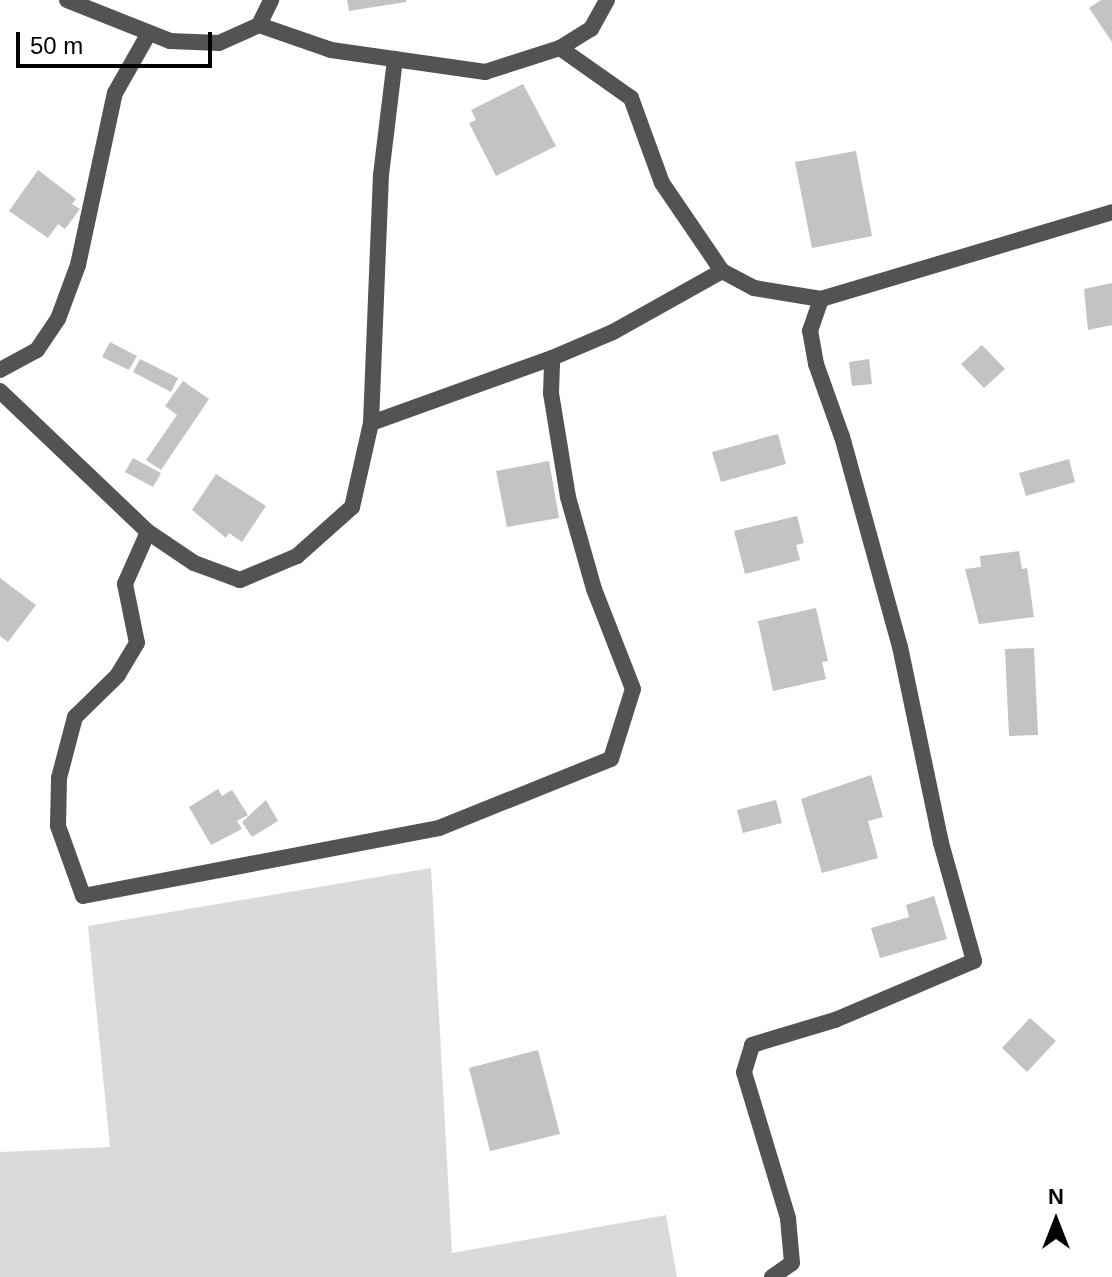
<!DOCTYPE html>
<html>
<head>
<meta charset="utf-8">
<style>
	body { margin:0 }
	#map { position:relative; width:1112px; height:1277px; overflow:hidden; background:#fff; font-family:Arial,sans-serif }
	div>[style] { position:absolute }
	.green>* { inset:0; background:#dadada }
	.building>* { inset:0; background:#c3c3c3 }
	.street>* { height:16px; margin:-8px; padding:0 8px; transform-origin:8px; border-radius:8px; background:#535353 }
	span { translate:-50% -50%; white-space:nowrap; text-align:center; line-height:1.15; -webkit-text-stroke:6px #fff; paint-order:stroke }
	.north { position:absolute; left:1016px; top:1181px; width:80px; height:80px; -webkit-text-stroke:6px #fff; paint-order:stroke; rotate:0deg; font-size:22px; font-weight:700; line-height:32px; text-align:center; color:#000 }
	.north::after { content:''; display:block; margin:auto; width:28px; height:36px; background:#000; clip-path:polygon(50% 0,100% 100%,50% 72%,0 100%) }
	.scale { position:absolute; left:16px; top:32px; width:196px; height:36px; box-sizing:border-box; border:4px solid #000; border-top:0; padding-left:10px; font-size:24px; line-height:28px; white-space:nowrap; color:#000; -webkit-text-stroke:6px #fff; paint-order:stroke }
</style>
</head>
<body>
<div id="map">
	<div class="green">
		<i style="clip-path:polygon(431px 868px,452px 1253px,666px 1215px,677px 1277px,0 1277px,0 1152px,110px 1147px,88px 926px)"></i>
	</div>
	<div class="building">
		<i style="clip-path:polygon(347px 0,406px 0,406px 2px,349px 11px)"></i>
		<i style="clip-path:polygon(1101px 0,1112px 0,1112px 42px,1089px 8px)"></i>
		<i style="clip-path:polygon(523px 84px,556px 146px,496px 176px,469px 123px,476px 120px,471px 110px)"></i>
		<i style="clip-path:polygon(856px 151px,872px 236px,812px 248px,795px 162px)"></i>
		<i style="clip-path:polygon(38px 170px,76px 199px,72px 204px,80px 209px,65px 229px,58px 224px,48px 238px,9px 211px)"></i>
		<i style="clip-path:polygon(1112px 283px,1112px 325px,1088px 330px,1084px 289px)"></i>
		<i style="clip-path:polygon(110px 342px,137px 356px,129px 370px,102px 357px)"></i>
		<i style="clip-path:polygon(982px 345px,1005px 369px,984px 388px,961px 364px)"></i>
		<i style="clip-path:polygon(140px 359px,178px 378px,171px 392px,133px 372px)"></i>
		<i style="clip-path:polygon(869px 359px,872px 384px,852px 386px,849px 362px)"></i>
		<i style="clip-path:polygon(183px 381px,209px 399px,161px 470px,146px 460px,177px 415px,165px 406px)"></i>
		<i style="clip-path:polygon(778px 434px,786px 464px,721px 482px,712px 452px)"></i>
		<i style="clip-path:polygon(133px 458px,161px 473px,153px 487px,125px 472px)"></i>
		<i style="clip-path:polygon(1069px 459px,1075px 482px,1026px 496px,1019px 473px)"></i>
		<i style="clip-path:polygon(549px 461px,559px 518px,507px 527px,496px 471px)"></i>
		<i style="clip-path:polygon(216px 474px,266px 506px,242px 542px,229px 533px,226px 538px,192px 510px)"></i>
		<i style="clip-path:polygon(797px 516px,804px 543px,796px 545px,800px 560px,745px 574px,734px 531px)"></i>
		<i style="clip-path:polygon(1019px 551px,1022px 569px,1027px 568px,1034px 617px,979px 624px,965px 569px,981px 567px,980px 556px)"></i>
		<i style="clip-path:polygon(0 578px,36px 605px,8px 642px,0 636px)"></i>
		<i style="clip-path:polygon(816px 608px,828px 661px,822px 662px,826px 679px,773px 691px,758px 621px)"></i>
		<i style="clip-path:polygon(1034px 648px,1038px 735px,1009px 736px,1005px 649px)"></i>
		<i style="clip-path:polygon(871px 775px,883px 817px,868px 821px,878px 858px,822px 873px,801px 799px)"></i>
		<i style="clip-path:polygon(218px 789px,222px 796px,232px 790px,248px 815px,237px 821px,242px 829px,211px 845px,189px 807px)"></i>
		<i style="clip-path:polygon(266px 800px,278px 821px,252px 837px,242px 822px)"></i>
		<i style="clip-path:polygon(776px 800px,782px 823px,743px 833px,737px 810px)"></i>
		<i style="clip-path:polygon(934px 896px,947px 939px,880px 958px,871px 928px,909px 917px,906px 905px)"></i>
		<i style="clip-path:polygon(1030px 1018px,1056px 1041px,1027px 1072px,1002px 1048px)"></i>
		<i style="clip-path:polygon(538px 1050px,560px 1134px,490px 1151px,469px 1068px)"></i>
	</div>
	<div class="street">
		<i style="left:67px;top:0;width:111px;rotate:21.7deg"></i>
		<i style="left:170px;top:41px;width:49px;rotate:2.3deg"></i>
		<i style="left:219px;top:43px;width:44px;rotate:-24.2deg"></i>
		<i style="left:259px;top:25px;width:28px;rotate:-64deg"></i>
		<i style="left:259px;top:25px;width:76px;rotate:19.1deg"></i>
		<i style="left:331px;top:50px;width:156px;rotate:8.1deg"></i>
		<i style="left:485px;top:72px;width:79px;rotate:-17.7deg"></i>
		<i style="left:560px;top:48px;width:36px;rotate:-32deg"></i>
		<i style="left:591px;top:29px;width:33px;rotate:-61deg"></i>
		<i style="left:560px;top:48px;width:87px;rotate:35.2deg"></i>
		<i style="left:631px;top:98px;width:90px;rotate:70deg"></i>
		<i style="left:662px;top:183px;width:107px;rotate:55.7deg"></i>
		<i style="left:552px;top:358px;width:192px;rotate:160.2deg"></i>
		<i style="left:371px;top:423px;width:86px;rotate:102.7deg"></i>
		<i style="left:352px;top:507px;width:74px;rotate:138.3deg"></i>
		<i style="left:297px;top:556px;width:62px;rotate:157.2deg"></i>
		<i style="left:240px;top:580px;width:49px;rotate:-159.7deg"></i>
		<i style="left:194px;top:563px;width:55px;rotate:-146deg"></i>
		<i style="left:148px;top:532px;width:57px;rotate:113.9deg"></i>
		<i style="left:125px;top:584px;width:60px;rotate:78.5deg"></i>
		<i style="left:137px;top:643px;width:37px;rotate:121deg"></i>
		<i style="left:118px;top:675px;width:60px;rotate:135.7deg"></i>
		<i style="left:75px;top:717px;width:63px;rotate:104.7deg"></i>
		<i style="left:59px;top:778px;width:48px;rotate:91.2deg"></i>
		<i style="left:58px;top:826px;width:74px;rotate:70.3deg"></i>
		<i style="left:83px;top:896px;width:362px;rotate:-10.8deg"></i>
		<i style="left:439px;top:828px;width:185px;rotate:-21.9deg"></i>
		<i style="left:611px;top:759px;width:73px;rotate:-72.6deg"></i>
		<i style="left:633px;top:689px;width:107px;rotate:-111.3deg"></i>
		<i style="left:594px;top:589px;width:96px;rotate:-105.8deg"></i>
		<i style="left:568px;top:497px;width:105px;rotate:-99.3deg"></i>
		<i style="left:551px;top:393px;width:35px;rotate:-88deg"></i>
		<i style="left:552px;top:358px;width:66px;rotate:-23.1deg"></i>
		<i style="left:613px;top:332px;width:125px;rotate:-29.2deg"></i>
		<i style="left:722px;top:271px;width:36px;rotate:28deg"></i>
		<i style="left:754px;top:288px;width:68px;rotate:9.3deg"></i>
		<i style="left:821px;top:299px;width:304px;rotate:-16.6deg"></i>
		<i style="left:0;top:370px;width:42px;rotate:-28.4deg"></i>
		<i style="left:37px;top:350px;width:37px;rotate:-56deg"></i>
		<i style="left:58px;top:319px;width:58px;rotate:-69.7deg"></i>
		<i style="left:78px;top:265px;width:176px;rotate:-77.9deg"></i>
		<i style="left:115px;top:93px;width:69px;rotate:-60.5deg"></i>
		<i style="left:0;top:391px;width:204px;rotate:43.6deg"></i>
		<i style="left:371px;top:423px;width:248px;rotate:-87.7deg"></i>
		<i style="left:381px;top:175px;width:117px;rotate:-83.1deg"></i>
		<i style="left:772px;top:1277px;width:24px;rotate:-35deg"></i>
		<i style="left:792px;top:1263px;width:45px;rotate:-95.1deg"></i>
		<i style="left:788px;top:1218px;width:152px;rotate:-106.8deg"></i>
		<i style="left:744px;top:1072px;width:28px;rotate:-73deg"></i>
		<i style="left:752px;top:1045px;width:87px;rotate:-16.8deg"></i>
		<i style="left:835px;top:1020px;width:151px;rotate:-23deg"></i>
		<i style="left:974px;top:961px;width:123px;rotate:-105.6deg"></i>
		<i style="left:941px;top:843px;width:200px;rotate:-101.8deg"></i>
		<i style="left:900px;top:647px;width:218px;rotate:-105.4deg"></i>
		<i style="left:842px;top:437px;width:77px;rotate:-109.6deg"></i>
		<i style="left:816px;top:364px;width:34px;rotate:-100deg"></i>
		<i style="left:810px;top:331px;width:34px;rotate:-71deg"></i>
	</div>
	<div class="north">N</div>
	<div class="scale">50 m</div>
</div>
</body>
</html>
